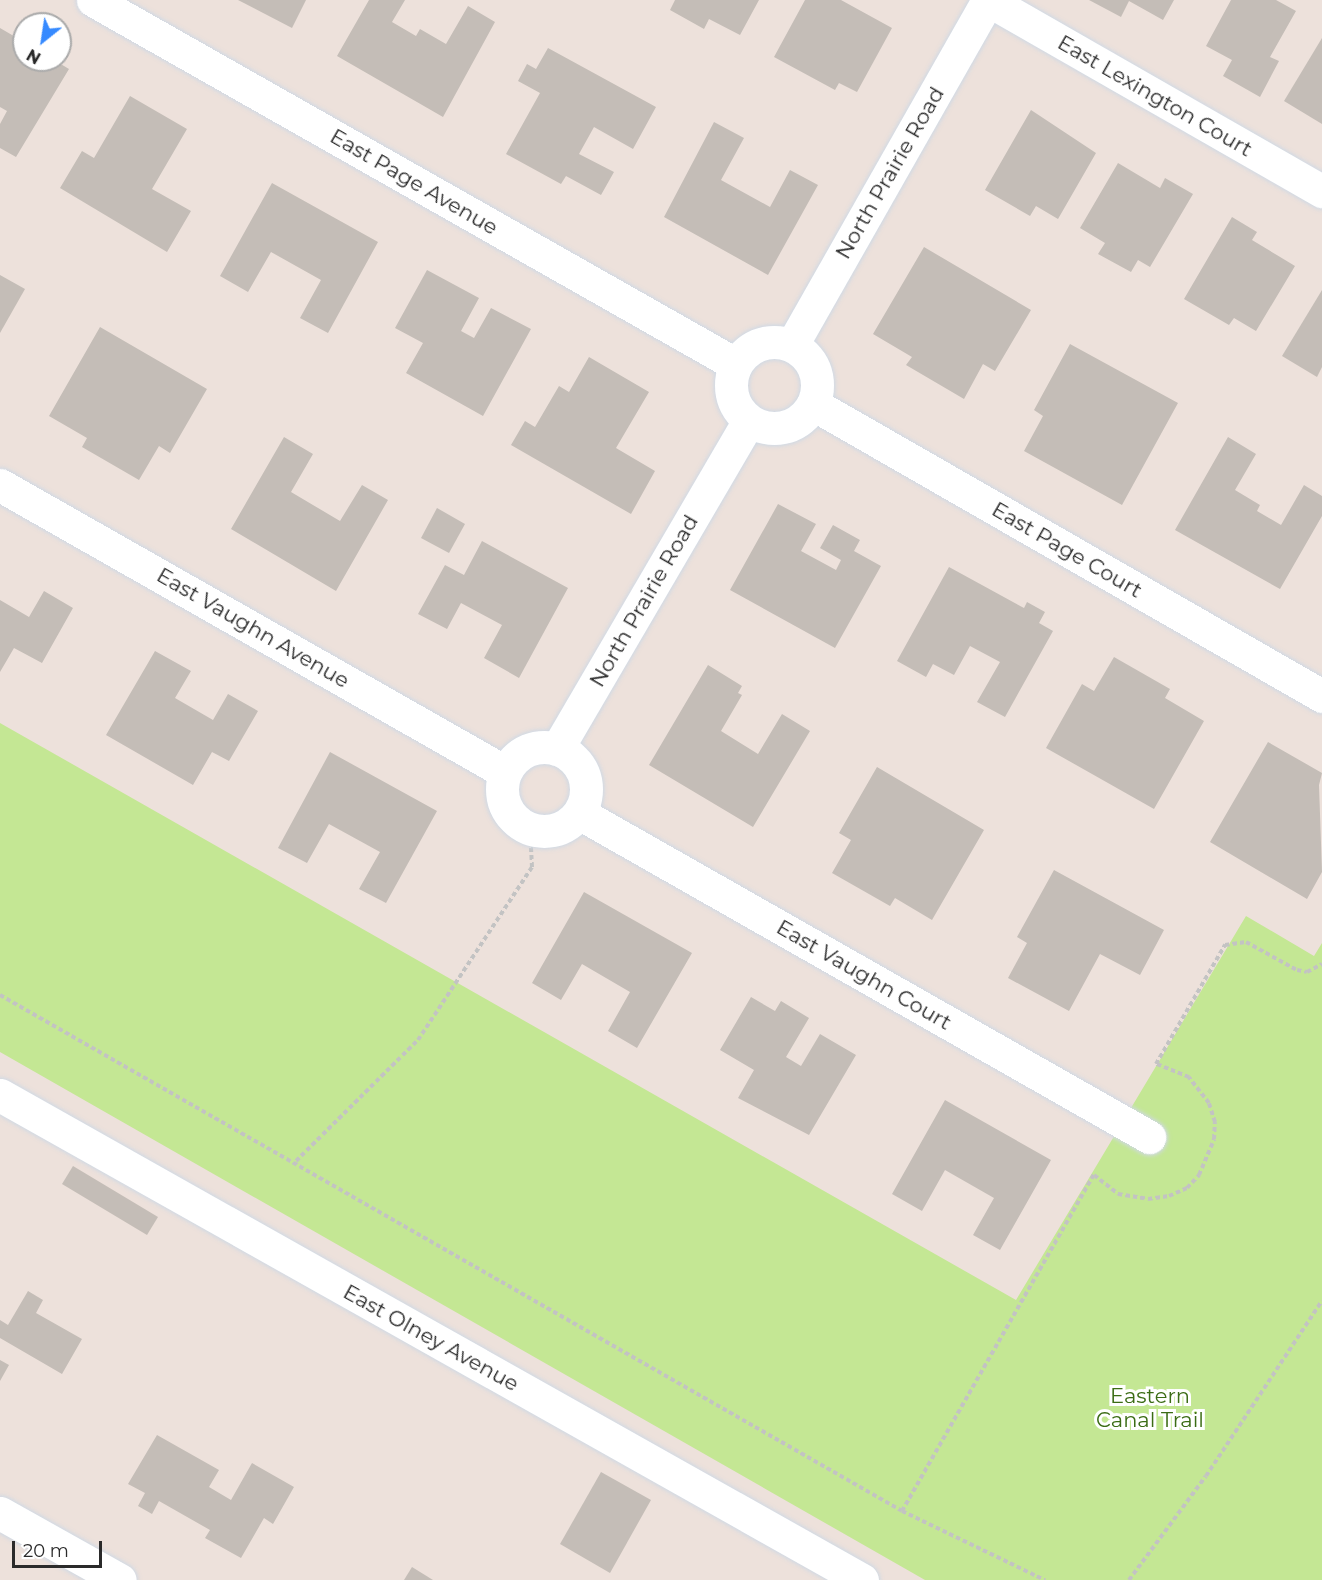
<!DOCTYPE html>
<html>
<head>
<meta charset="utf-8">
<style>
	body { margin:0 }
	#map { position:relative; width:1322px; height:1580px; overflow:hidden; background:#ede1db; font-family:Montserrat,sans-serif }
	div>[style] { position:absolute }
	.green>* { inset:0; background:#c4e794 }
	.building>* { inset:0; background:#c4bdb7 }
	.path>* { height:4px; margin-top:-2px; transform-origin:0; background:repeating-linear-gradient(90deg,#c3c3c3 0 4.5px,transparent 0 7.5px) }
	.roads { filter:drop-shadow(0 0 2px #d0d9e4) drop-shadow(0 0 2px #d0d9e4) }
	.minor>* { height:33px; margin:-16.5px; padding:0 16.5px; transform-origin:16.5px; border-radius:16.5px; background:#fff }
	.minor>.ring { margin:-16.5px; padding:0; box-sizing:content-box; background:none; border:33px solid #fff; border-radius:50% }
	span { translate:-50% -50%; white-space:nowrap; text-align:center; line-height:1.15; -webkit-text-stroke:6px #fff; paint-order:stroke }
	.street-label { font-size:21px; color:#2a2a2a }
	.park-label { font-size:21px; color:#3b6c15 }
	.north { position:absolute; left:12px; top:12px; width:60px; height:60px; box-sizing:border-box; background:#fff; border:2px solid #aaa; border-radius:50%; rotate:210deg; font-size:16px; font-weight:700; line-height:24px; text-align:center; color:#2a2a2a }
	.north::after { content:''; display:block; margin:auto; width:21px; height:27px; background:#368aff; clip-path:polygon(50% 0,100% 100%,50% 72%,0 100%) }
	.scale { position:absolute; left:12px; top:1541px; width:90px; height:27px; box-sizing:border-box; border:3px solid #2a2a2a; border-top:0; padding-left:8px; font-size:18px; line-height:21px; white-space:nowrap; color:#2a2a2a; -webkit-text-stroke:4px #fff; paint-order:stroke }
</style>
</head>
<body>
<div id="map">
	<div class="green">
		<i style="clip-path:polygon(0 723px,1016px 1300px,1246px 916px,1314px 956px,1322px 943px,1322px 1580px,925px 1580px,0 1052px)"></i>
	</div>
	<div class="building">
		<i style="clip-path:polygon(238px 0,306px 0,292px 28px)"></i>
		<i style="clip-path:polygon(369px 0,405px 0,392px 22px,416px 36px,420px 29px,446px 44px,468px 6px,495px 22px,443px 117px,337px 56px)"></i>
		<i style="clip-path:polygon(675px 0,759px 0,740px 35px,709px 19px,704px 29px,670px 10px)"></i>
		<i style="clip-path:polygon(805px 0,841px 0,892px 28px,857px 92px,839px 83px,835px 90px,774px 57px)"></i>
		<i style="clip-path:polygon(1089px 0,1174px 0,1163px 20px,1129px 1px,1121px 17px)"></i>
		<i style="clip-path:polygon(1231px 0,1276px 0,1296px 11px,1270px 57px,1279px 61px,1260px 97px,1223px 76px,1232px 60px,1206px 46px)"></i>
		<i style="clip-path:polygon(0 28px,24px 42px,24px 60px,54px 60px,69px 69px,16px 157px,0 148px,0 124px,7px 111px,0 107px)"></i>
		<i style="clip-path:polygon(1322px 38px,1322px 124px,1284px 101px)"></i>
		<i style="clip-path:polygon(548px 48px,656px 107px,633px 149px,594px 127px,579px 154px,614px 172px,601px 195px,566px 176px,561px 184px,506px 154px,540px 93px,518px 81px,527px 64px,536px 69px)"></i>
		<i style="clip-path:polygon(130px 96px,187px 129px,152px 189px,191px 211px,167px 252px,60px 188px,82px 151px,94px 158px)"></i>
		<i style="clip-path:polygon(1031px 110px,1096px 153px,1058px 219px,1036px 206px,1030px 216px,985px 190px)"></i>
		<i style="clip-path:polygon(714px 122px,744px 138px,721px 180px,770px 207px,790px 170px,818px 185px,768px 275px,664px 217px)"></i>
		<i style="clip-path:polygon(1118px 163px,1160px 188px,1165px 178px,1193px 194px,1150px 267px,1138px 260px,1131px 272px,1098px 254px,1105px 243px,1080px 228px)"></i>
		<i style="clip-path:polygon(272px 183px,378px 242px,328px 333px,300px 318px,321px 280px,271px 252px,248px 292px,220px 276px)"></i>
		<i style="clip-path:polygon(1232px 217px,1257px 232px,1252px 240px,1295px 266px,1256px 331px,1234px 318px,1229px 325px,1184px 299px)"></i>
		<i style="clip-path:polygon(924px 247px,1031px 310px,995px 371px,983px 364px,964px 399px,906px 365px,912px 357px,873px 334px)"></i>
		<i style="clip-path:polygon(427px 270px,479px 298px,461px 331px,474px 338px,491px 308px,531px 329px,483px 416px,406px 373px,423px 343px,395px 328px)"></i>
		<i style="clip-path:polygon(0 275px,25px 289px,0 333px)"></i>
		<i style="clip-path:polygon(1322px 290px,1322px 367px,1317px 377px,1282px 356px)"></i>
		<i style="clip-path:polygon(100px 327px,207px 389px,170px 453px,159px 446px,139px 480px,82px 447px,87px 438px,49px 416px)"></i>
		<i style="clip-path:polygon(1070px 344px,1178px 403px,1122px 505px,1024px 451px,1043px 416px,1034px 410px)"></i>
		<i style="clip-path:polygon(589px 357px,649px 392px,616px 448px,655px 471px,631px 514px,511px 445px,525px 421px,535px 427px,559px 386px,569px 392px)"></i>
		<i style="clip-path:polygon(284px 437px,313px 454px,291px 492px,340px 521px,362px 485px,388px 500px,336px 591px,231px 529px)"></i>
		<i style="clip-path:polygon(1228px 437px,1256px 454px,1235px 490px,1260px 505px,1257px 511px,1281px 525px,1304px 485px,1322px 496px,1322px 516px,1280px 589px,1175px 530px)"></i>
		<i style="clip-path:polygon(778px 504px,816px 524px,801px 551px,836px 570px,841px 560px,820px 548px,833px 525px,860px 540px,854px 551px,881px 566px,835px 648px,730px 590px)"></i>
		<i style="clip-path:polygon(437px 508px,465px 524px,449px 553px,421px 538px)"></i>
		<i style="clip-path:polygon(482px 541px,568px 588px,519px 678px,484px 658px,502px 625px,461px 603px,447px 629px,418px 614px,445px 565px,464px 575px)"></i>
		<i style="clip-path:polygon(949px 567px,1024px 608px,1027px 602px,1045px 612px,1039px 623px,1053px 631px,1005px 717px,977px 702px,1000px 662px,970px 646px,954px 675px,933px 664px,926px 677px,897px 661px)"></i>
		<i style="clip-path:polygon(44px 591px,73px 608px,42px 663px,14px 648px,0 672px,0 600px,29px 617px)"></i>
		<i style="clip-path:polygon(155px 651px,191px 671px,175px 698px,213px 720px,228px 694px,258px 711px,229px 761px,212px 752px,193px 785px,106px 735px)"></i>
		<i style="clip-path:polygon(1114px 657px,1170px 689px,1165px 698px,1204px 721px,1154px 809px,1046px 748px,1082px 684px,1094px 691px)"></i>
		<i style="clip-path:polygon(708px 665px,742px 686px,738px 693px,742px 695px,721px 731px,758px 754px,782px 714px,810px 731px,753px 827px,649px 765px)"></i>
		<i style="clip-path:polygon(1268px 742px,1322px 773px,1319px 785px,1322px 872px,1307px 899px,1210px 842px)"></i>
		<i style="clip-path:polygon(330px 752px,437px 811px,386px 903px,359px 889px,380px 852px,329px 824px,307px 863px,278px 848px)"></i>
		<i style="clip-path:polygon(877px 767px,984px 830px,932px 920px,895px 898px,890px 906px,832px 873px,851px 840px,839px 833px)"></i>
		<i style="clip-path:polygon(1054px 870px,1164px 930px,1140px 975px,1100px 954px,1069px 1011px,1008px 978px,1027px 943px,1017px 937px)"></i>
		<i style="clip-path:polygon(584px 892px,692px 953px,637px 1048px,608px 1031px,630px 992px,582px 964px,561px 1000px,532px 983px)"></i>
		<i style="clip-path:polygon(751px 997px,775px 1011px,781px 1001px,809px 1018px,786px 1057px,801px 1066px,820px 1034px,856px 1055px,809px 1135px,738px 1098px,754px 1070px,720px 1050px)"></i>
		<i style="clip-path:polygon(945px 1100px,1051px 1160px,1000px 1250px,973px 1235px,994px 1198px,945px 1170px,922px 1211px,892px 1194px)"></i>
		<i style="clip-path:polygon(73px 1166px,158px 1217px,147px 1235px,62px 1184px)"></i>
		<i style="clip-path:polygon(28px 1291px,43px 1300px,36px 1313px,82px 1339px,62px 1374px,0 1338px,0 1320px,8px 1325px)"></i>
		<i style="clip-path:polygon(0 1360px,9px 1365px,0 1381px)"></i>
		<i style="clip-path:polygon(157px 1435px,219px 1470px,209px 1487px,231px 1500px,252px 1463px,294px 1487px,273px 1524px,264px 1518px,241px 1558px,205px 1538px,210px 1530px,159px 1501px,152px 1514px,138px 1506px,145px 1493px,128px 1484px)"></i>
		<i style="clip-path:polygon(601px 1472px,651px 1500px,610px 1573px,560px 1544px)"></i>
		<i style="clip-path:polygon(412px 1567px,433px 1580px,404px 1580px)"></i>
	</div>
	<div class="path">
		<i style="left:0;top:995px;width:1039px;rotate:29.77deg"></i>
		<i style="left:902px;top:1511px;width:159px;rotate:25.8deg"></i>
		<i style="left:296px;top:1161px;width:172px;rotate:-44.8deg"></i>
		<i style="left:418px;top:1040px;width:207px;rotate:-56.6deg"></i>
		<i style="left:532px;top:867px;width:38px;rotate:-93deg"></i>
		<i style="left:902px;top:1511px;width:387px;rotate:-60.3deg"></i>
		<i style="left:1094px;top:1175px;width:31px;rotate:38deg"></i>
		<i style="left:1118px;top:1194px;width:30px;rotate:9deg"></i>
		<i style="left:1148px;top:1199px;width:21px;rotate:-8deg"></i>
		<i style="left:1169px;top:1196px;width:20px;rotate:-24deg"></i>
		<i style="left:1187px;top:1188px;width:18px;rotate:-47deg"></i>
		<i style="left:1199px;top:1175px;width:39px;rotate:-67deg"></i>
		<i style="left:1214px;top:1139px;width:17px;rotate:-87deg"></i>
		<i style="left:1215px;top:1122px;width:20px;rotate:-108deg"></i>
		<i style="left:1209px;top:1103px;width:33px;rotate:-128deg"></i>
		<i style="left:1189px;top:1077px;width:35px;rotate:-158deg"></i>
		<i style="left:1156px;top:1064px;width:138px;rotate:-59.9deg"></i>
		<i style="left:1225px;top:945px;width:21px;rotate:-8deg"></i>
		<i style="left:1246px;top:942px;width:58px;rotate:28.8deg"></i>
		<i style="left:1297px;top:970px;width:10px;rotate:11deg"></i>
		<i style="left:1307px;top:972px;width:17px;rotate:-28deg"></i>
		<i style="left:1129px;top:1580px;width:129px;rotate:-53.5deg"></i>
		<i style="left:1206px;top:1476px;width:210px;rotate:-56.5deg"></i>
	</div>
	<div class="roads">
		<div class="minor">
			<i style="left:93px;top:0;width:738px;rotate:29.55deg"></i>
			<i style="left:988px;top:0;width:385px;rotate:29.8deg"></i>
			<i class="ring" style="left:731px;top:342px;width:53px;height:53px"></i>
			<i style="left:792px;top:345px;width:397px;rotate:-60.4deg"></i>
			<i style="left:813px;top:404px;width:587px;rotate:29.84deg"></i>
			<i style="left:0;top:485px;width:581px;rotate:29.61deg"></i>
			<i class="ring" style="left:502px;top:747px;width:51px;height:51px"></i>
			<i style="left:557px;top:749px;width:380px;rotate:-59.7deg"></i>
			<i style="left:579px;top:813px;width:656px;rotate:29.61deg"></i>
			<i style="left:0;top:1095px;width:989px;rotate:29.36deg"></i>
			<i style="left:0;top:1513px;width:137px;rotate:29.2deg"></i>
		</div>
	</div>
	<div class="street-label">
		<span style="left:1155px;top:96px;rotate:30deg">East Lexington Court</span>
		<span style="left:890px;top:173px;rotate:-60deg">North Prairie Road</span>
		<span style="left:414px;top:182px;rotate:30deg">East Page Avenue</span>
		<span style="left:1067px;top:550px;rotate:30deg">East Page Court</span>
		<span style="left:644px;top:601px;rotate:-60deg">North Prairie Road</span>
		<span style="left:253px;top:628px;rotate:30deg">East Vaughn Avenue</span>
		<span style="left:864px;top:975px;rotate:30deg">East Vaughn Court</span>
		<span style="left:431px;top:1338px;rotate:29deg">East Olney Avenue</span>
	</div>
	<div class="park-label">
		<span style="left:1150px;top:1408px">Eastern<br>Canal Trail</span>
	</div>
	<div class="north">N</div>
	<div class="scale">20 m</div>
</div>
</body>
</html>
